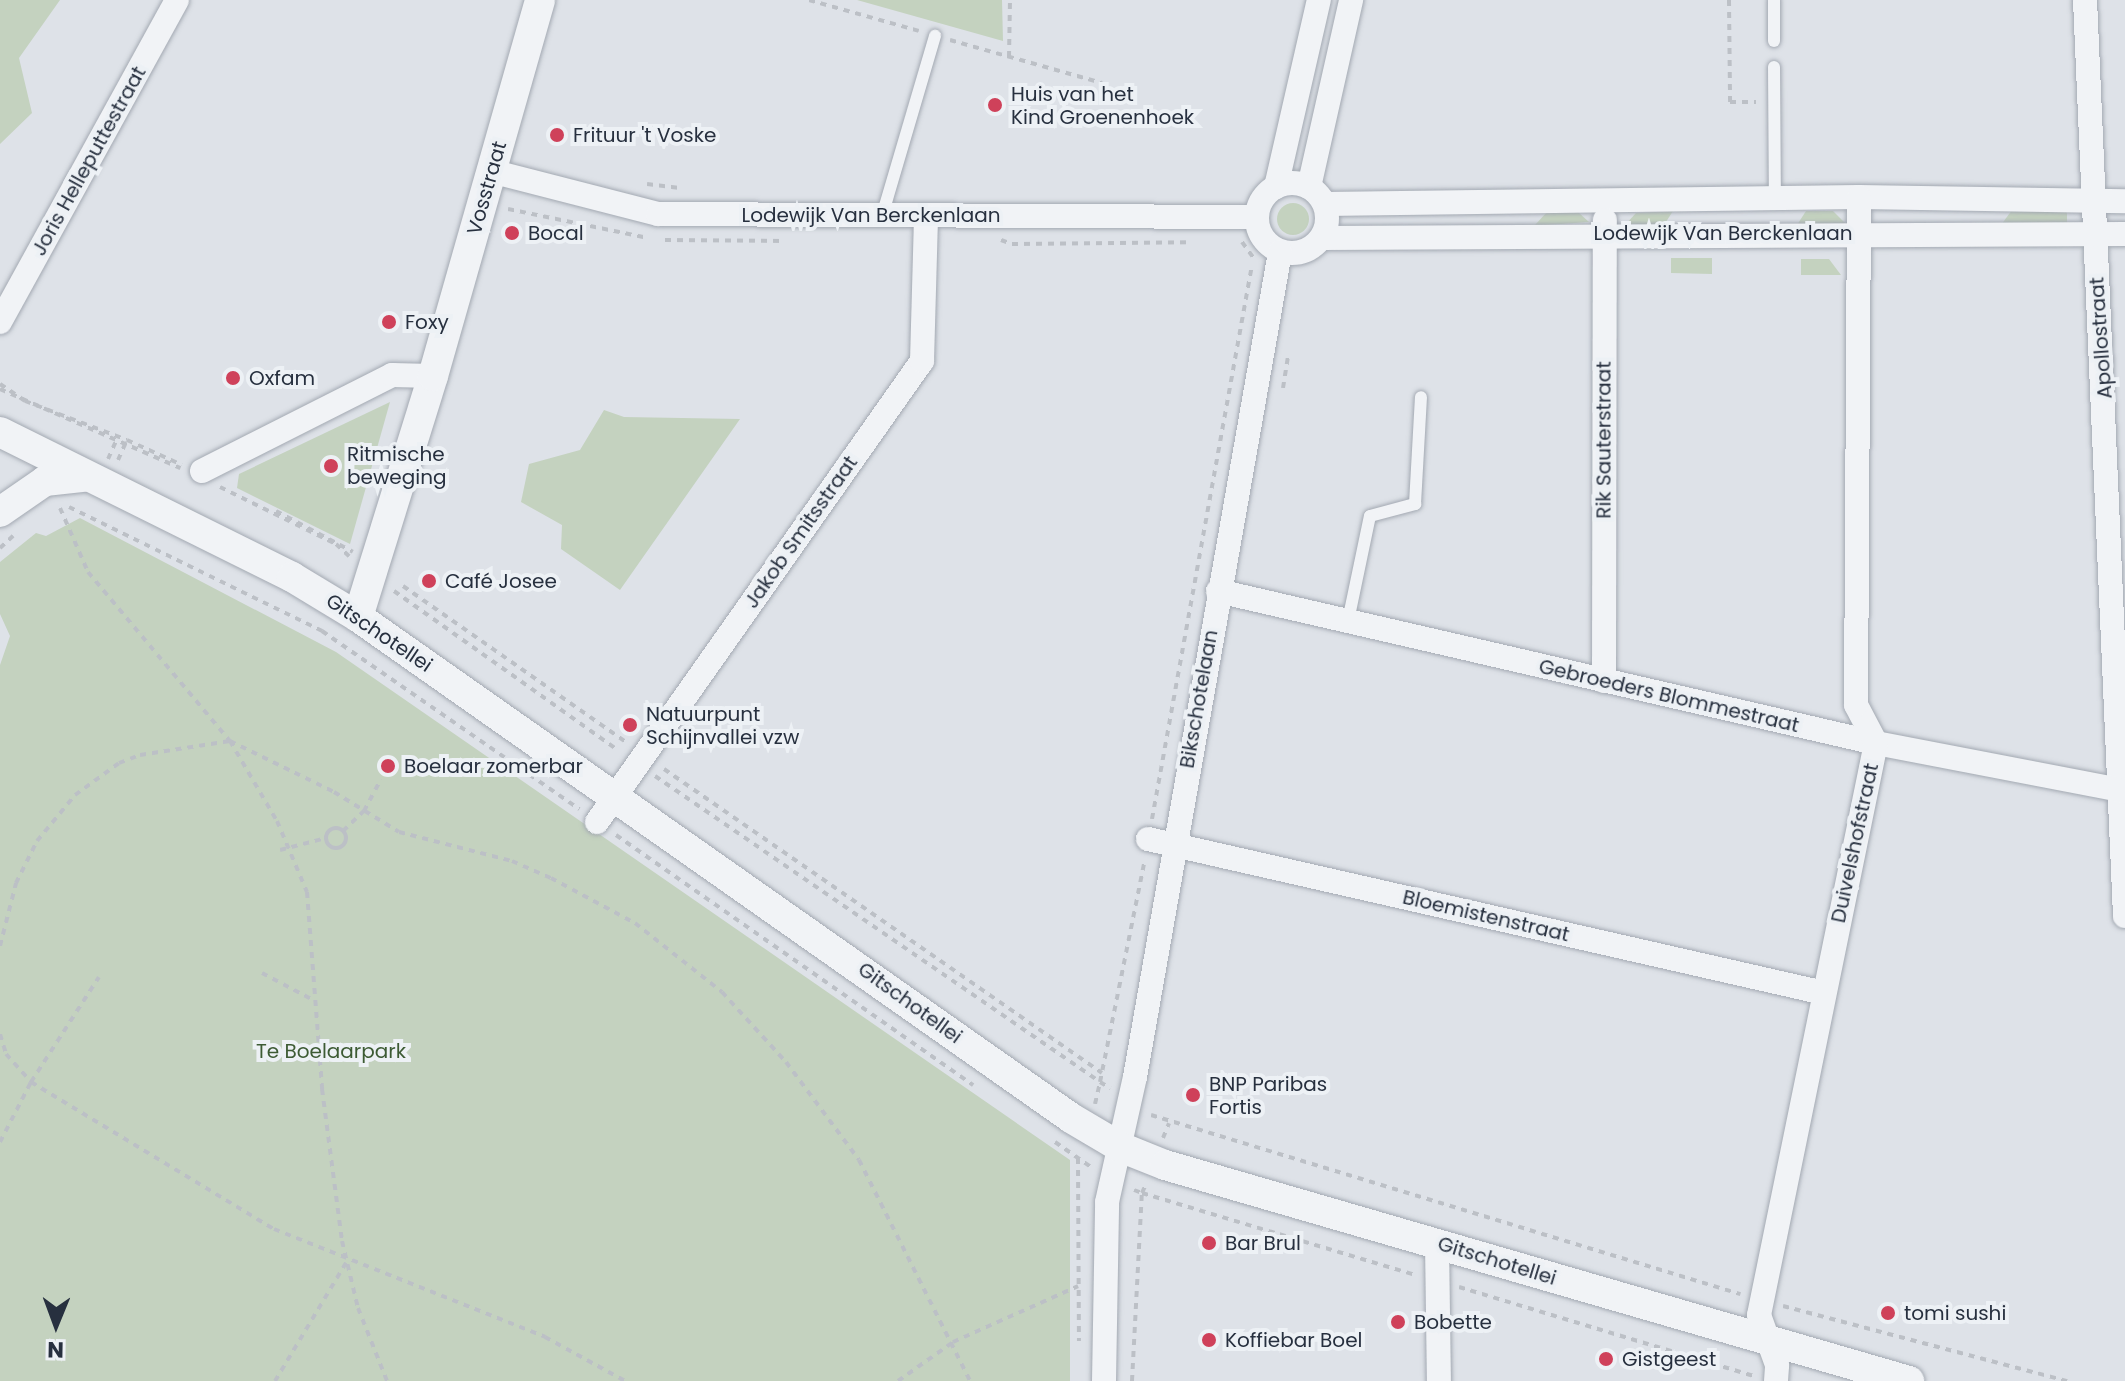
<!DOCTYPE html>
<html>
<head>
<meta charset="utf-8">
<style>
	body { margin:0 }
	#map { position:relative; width:2125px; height:1381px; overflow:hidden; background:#dee2e8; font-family:Poppins,sans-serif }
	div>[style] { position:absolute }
	.green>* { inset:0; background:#c4d2bf }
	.round { border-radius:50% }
	.path>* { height:4px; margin-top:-2px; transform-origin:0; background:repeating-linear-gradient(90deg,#bcc0c6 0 6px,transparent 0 12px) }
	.path>.ring { margin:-2px; padding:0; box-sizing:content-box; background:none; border:4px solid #bcc0c6; border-radius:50% }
	.roads { filter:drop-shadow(0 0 2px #a3a9b2) drop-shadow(0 0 2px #a3a9b2) }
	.service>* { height:12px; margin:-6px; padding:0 6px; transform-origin:6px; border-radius:6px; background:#f1f3f6 }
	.minor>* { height:24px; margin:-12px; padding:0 12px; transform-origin:12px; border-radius:12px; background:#f1f3f6 }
	.minor>.ring { margin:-12px; padding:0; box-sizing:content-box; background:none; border:24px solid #f1f3f6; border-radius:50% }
	.tertiary>* { height:30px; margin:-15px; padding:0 15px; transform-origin:15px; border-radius:15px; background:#f1f3f6 }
	.dots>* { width:22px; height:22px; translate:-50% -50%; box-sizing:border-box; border:4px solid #edf1f5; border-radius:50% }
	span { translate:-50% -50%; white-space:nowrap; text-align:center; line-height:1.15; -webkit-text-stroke:8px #edf1f5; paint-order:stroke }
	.poi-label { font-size:20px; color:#27303f }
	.left { translate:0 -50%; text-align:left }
	.street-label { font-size:20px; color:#27303f }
	.park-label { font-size:20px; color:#3d5b34 }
	.north { position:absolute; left:16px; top:1285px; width:80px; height:80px; -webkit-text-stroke:6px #edf1f5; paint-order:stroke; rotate:181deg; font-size:22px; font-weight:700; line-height:32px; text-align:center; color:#27303f }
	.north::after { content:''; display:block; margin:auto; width:28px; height:36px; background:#27303f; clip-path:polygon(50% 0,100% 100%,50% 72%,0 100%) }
</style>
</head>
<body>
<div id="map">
	<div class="green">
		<i style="clip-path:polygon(0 0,60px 0,19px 58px,32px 113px,0 144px)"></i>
		<i style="clip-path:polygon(857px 0,1002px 0,1003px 41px)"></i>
		<i class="round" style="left:1277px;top:203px;width:32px;height:32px"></i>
		<i style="clip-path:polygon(2012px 210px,2067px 211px,2067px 225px,2001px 225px)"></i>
		<i style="clip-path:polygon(1548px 211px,1578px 212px,1589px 222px,1534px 226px)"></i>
		<i style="clip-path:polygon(1673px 211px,1664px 225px,1626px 224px,1636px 213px)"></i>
		<i style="clip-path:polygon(1806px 211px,1833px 211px,1845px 223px,1797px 225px)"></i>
		<i style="clip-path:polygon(1671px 258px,1712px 258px,1712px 274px,1671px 273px)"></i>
		<i style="clip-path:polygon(1801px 259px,1829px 259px,1841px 275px,1801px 275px)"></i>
		<i style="clip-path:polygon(390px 402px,350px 544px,237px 488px,239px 474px)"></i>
		<i style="clip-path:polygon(604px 410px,624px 417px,740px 419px,620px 590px,561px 549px,562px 525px,521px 502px,529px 464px,580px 450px)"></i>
		<i style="clip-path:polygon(80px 518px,336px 652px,1070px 1160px,1070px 1381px,0 1381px,0 665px,10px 636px,0 614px,0 562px,36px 533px,46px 536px)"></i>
	</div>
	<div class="path">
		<i style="left:809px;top:0;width:114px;rotate:15.7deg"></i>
		<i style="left:1729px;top:0;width:102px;rotate:89.4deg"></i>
		<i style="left:1730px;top:102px;width:26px"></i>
		<i style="left:950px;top:40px;width:158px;rotate:15.8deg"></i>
		<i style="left:1009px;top:57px;width:57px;rotate:-89deg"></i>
		<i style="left:647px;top:184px;width:31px;rotate:7deg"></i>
		<i style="left:508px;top:209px;width:143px;rotate:11.7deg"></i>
		<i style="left:665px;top:240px;width:119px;rotate:0.5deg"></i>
		<i style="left:1001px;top:240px;width:12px;rotate:20deg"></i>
		<i style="left:1012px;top:244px;width:179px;rotate:-0.6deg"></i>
		<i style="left:1242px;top:242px;width:22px;rotate:54deg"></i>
		<i style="left:0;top:384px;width:30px;rotate:34deg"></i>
		<i style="left:25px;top:401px;width:109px;rotate:20.9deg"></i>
		<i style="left:1283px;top:388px;width:31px;rotate:-81deg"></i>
		<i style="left:0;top:389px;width:197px;rotate:23.7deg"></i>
		<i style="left:108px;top:459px;width:22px;rotate:-66deg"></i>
		<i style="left:118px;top:460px;width:22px;rotate:-66deg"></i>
		<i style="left:127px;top:440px;width:60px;rotate:24.4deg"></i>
		<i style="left:220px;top:487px;width:129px;rotate:26.2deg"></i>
		<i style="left:336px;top:544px;width:18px;rotate:43deg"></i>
		<i style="left:69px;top:507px;width:282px;rotate:26.1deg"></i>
		<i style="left:322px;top:631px;width:313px;rotate:34.7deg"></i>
		<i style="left:60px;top:508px;width:70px;rotate:66.4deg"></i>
		<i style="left:88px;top:572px;width:221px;rotate:50deg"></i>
		<i style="left:230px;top:741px;width:93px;rotate:59.6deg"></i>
		<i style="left:277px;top:821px;width:77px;rotate:67.1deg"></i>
		<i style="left:307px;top:892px;width:198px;rotate:85.6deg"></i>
		<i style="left:322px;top:1089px;width:153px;rotate:82.5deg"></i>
		<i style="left:342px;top:1241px;width:69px;rotate:76.6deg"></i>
		<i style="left:358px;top:1308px;width:79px;rotate:68.3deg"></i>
		<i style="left:276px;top:511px;width:87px;rotate:28deg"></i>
		<i style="left:0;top:548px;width:18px;rotate:-43deg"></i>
		<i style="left:403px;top:586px;width:274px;rotate:35deg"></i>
		<i style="left:394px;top:591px;width:275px;rotate:35.4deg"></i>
		<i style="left:664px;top:769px;width:533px;rotate:34.76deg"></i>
		<i style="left:655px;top:776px;width:540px;rotate:34.51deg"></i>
		<i style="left:1100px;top:1082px;width:223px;rotate:-78.6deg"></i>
		<i style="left:1152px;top:819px;width:563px;rotate:-79.77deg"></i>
		<i class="ring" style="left:326px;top:828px;width:16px;height:16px"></i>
		<i style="left:343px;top:831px;width:29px;rotate:-44deg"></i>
		<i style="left:364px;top:811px;width:36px;rotate:-62deg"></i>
		<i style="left:616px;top:835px;width:436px;rotate:35deg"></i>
		<i style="left:280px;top:850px;width:48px;rotate:-14.6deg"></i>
		<i style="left:0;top:946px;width:65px;rotate:-75.7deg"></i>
		<i style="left:16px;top:883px;width:47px;rotate:-63.4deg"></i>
		<i style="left:37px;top:841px;width:60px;rotate:-50.4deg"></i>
		<i style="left:75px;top:795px;width:54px;rotate:-36deg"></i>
		<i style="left:119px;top:763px;width:22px;rotate:-21deg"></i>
		<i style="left:140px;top:755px;width:91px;rotate:-8.8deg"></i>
		<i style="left:230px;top:741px;width:116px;rotate:26.1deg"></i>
		<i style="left:334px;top:792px;width:76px;rotate:31.6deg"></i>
		<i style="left:399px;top:832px;width:117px;rotate:14.4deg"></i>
		<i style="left:512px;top:861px;width:43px;rotate:23.6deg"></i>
		<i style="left:551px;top:878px;width:95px;rotate:28.2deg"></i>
		<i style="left:635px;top:923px;width:111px;rotate:38.4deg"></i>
		<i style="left:722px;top:992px;width:95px;rotate:47.6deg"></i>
		<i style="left:786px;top:1062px;width:122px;rotate:53.3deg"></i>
		<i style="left:859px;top:1160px;width:247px;rotate:63.3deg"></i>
		<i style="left:262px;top:973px;width:60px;rotate:27.8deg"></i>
		<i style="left:0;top:1034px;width:21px;rotate:73deg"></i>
		<i style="left:6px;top:1054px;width:38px;rotate:48deg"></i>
		<i style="left:31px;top:1082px;width:284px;rotate:31.2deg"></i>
		<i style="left:274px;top:1229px;width:292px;rotate:21.7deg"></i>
		<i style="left:545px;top:1337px;width:91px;rotate:28.8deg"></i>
		<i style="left:1095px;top:1104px;width:23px;rotate:-77deg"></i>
		<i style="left:1100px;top:1082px;width:12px;rotate:31deg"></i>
		<i style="left:1151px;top:1115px;width:616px;rotate:16.9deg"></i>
		<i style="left:1163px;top:1138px;width:16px;rotate:-68deg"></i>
		<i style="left:0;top:1142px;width:68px;rotate:-62.7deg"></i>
		<i style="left:31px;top:1082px;width:125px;rotate:-57.1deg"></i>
		<i style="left:1055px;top:1142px;width:44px;rotate:34.8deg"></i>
		<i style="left:1078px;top:1158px;width:183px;rotate:89.7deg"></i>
		<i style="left:1134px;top:1190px;width:9px;rotate:21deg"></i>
		<i style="left:1142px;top:1193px;width:10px;rotate:-66deg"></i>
		<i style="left:1459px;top:1287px;width:307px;rotate:16.8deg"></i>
		<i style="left:1783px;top:1306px;width:294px;rotate:14.8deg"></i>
		<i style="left:275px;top:1381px;width:138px;rotate:-59deg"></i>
		<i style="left:898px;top:1381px;width:67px;rotate:-35.3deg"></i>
		<i style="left:953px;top:1342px;width:137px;rotate:-24.1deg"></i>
		<i style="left:1132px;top:1381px;width:188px;rotate:-87deg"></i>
		<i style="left:1142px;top:1193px;width:286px;rotate:16.7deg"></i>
	</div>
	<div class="roads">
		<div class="service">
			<i style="left:1774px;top:0;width:41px;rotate:90deg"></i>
			<i style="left:1774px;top:67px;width:131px;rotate:89.6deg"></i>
			<i style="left:882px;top:216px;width:188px;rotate:-73.6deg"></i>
			<i style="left:1348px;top:621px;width:107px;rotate:-78.2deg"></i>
			<i style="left:1370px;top:516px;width:47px;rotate:-14.9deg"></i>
			<i style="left:1415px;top:504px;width:107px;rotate:-86.8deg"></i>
		</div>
		<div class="minor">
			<i style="left:2085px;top:0;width:917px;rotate:87.5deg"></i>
			<i style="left:491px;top:171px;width:172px;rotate:14.4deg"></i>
			<i style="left:658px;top:214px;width:599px;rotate:0.29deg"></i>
			<i class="ring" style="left:1257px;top:183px;width:46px;height:46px"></i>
			<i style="left:1276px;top:187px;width:192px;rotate:-77.1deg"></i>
			<i style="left:1309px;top:187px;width:192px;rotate:-77.3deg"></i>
			<i style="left:1325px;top:204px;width:534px;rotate:-0.75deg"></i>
			<i style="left:1859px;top:197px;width:266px;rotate:0.9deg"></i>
			<i style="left:1322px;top:238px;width:803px;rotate:-0.29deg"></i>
			<i style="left:0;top:322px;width:367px;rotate:-61.2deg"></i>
			<i style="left:202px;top:471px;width:213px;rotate:-26.8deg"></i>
			<i style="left:392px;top:375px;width:41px;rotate:1.4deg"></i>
			<i style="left:1218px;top:591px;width:675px;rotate:13.01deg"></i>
			<i style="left:1876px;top:743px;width:254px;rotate:10.9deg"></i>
			<i style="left:1604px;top:681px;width:461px;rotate:-89.9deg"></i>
			<i style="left:597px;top:822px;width:564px;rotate:-54.82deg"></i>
			<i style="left:922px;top:361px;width:145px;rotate:-88.4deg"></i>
			<i style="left:1148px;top:839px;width:693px;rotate:12.83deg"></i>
			<i style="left:1437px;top:1243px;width:138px;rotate:89.2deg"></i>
			<i style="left:1104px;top:1381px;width:179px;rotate:-89deg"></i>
			<i style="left:1107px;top:1202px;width:128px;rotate:-77.4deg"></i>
			<i style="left:1135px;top:1077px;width:838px;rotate:-80.03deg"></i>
			<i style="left:1776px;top:1381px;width:16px;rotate:-86deg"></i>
			<i style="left:1777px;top:1365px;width:53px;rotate:-109.8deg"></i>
			<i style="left:1759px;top:1315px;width:584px;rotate:-78.44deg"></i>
			<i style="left:1876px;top:743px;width:43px;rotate:-117.8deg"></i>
			<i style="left:1856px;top:705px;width:508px;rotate:-89.66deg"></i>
		</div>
		<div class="tertiary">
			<i style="left:0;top:432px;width:326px;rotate:26.4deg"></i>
			<i style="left:292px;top:577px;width:77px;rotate:31.2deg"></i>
			<i style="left:358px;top:617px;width:871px;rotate:35.09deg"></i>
			<i style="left:1071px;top:1118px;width:57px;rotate:30.6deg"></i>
			<i style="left:1120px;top:1147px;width:48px;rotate:21.8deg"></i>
			<i style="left:1165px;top:1165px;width:775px;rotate:16.19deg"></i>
			<i style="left:0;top:512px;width:55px;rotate:-34.6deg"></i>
			<i style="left:45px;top:481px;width:39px;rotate:-6deg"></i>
			<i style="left:358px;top:617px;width:252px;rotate:-72.7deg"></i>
			<i style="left:433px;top:376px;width:391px;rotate:-74.1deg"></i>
		</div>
	</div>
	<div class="dots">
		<i style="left:995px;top:105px;background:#cf415a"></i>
		<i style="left:557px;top:135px;background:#cf415a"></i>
		<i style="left:512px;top:233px;background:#cf415a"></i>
		<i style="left:389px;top:322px;background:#cf415a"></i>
		<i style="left:233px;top:378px;background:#cf415a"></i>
		<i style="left:331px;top:466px;background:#cf415a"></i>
		<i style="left:429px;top:581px;background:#cf415a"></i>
		<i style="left:630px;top:725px;background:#cf415a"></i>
		<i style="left:388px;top:766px;background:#cf415a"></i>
		<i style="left:1193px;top:1095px;background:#cf415a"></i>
		<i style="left:1209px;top:1243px;background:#cf415a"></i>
		<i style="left:1888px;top:1313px;background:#cf415a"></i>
		<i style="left:1398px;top:1322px;background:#cf415a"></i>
		<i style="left:1209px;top:1340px;background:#cf415a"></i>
		<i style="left:1606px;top:1359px;background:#cf415a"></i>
	</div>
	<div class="poi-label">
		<span class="left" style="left:1011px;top:106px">Huis van het<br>Kind Groenenhoek</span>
		<span class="left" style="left:573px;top:135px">Frituur 't Voske</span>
		<span class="left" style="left:528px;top:233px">Bocal</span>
		<span class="left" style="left:405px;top:322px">Foxy</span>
		<span class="left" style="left:249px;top:378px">Oxfam</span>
		<span class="left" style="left:347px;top:466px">Ritmische<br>beweging</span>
		<span class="left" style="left:445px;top:581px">Café Josee</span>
		<span class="left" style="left:646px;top:726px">Natuurpunt<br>Schijnvallei vzw</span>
		<span class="left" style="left:404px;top:766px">Boelaar zomerbar</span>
		<span class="left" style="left:1209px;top:1096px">BNP Paribas<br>Fortis</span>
		<span class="left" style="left:1225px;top:1243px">Bar Brul</span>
		<span class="left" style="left:1904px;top:1313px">tomi sushi</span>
		<span class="left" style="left:1414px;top:1322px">Bobette</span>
		<span class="left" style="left:1225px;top:1340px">Koffiebar Boel</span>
		<span class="left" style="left:1622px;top:1359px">Gistgeest</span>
	</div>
	<div class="street-label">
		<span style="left:89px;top:161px;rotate:-61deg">Joris Helleputtestraat</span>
		<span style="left:487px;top:188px;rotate:-74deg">Vosstraat</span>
		<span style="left:871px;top:215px">Lodewijk Van Berckenlaan</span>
		<span style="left:1723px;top:233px">Lodewijk Van Berckenlaan</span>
		<span style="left:2101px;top:338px;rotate:-94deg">Apollostraat</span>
		<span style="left:1604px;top:440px;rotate:-90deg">Rik Sauterstraat</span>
		<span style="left:801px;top:532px;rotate:-55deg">Jakob Smitsstraat</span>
		<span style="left:379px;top:633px;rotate:34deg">Gitschotellei</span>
		<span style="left:1669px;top:696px;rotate:13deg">Gebroeders Blommestraat</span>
		<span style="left:1199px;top:699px;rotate:-80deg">Bikschotelaan</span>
		<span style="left:1855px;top:843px;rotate:-78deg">Duivelshofstraat</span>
		<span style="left:1486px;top:916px;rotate:13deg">Bloemistenstraat</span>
		<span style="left:910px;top:1003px;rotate:36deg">Gitschotellei</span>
		<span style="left:1497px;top:1261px;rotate:17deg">Gitschotellei</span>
	</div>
	<div class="park-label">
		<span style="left:331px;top:1051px">Te Boelaarpark</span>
	</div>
	<div class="north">N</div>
</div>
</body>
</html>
